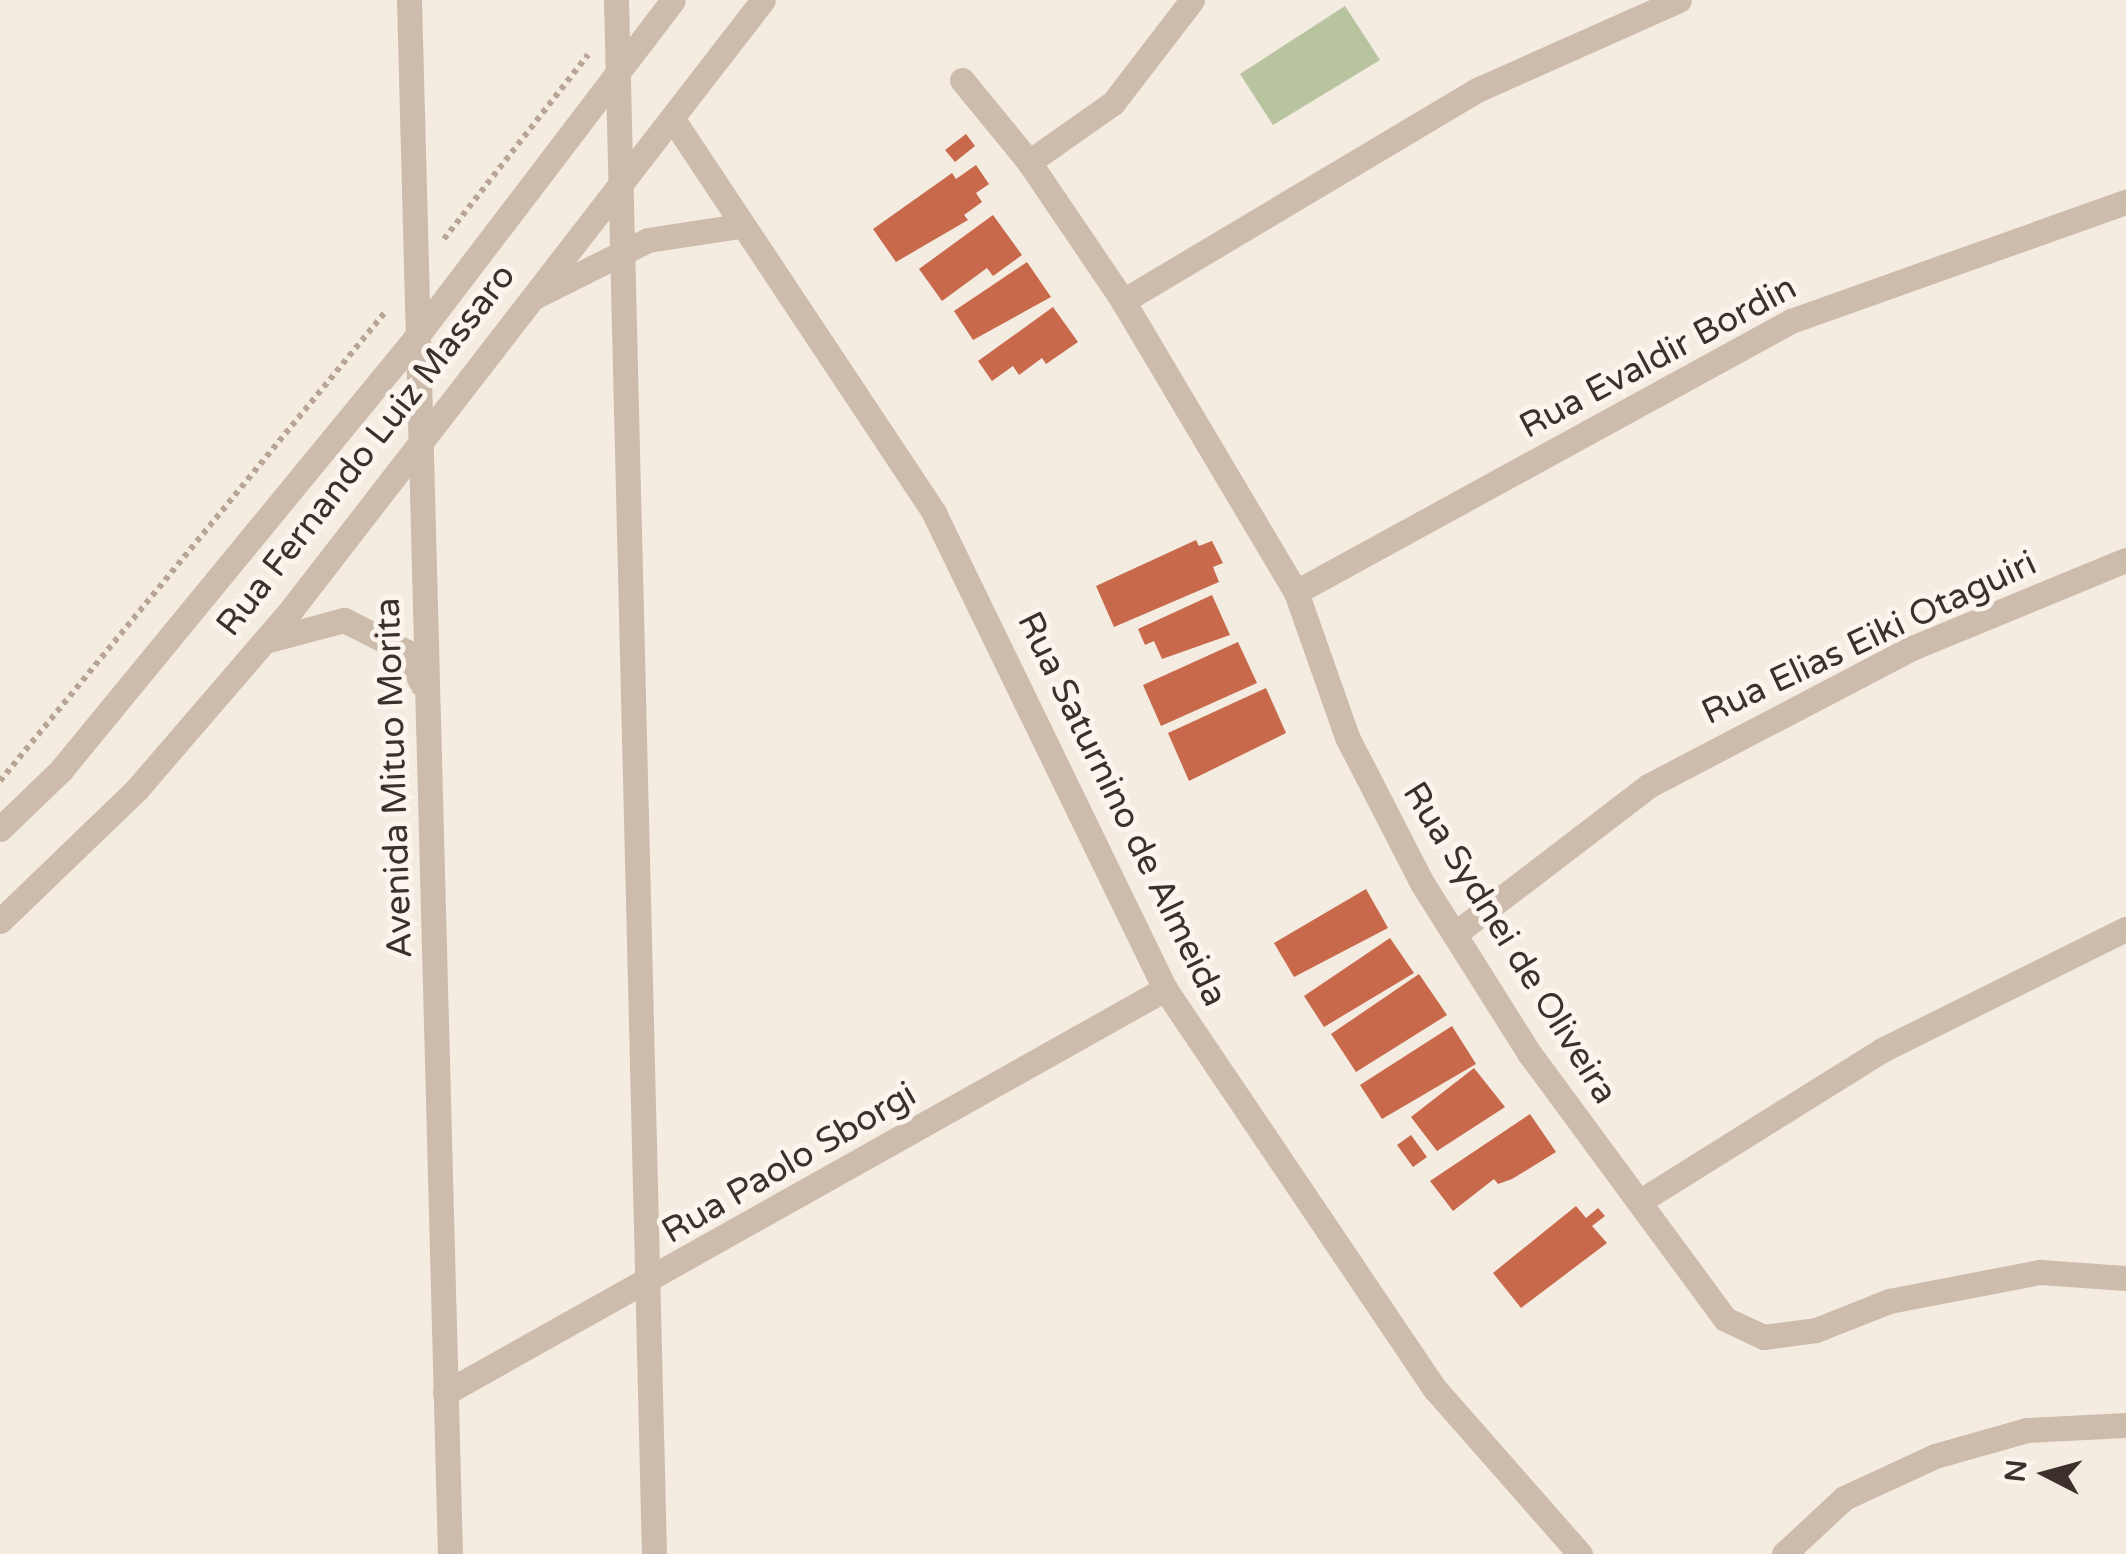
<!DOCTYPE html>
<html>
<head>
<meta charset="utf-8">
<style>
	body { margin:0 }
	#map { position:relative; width:2126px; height:1554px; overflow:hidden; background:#f4ebe1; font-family:"Varela Round",sans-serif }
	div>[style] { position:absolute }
	.green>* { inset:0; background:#b8c4a0 }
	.building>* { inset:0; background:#c8694b }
	.path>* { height:6px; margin-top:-3px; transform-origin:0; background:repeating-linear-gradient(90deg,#b9a596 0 5px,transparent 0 10px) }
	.minor>* { height:25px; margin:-12.5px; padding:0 12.5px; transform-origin:12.5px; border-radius:12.5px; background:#cdbbac }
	span { translate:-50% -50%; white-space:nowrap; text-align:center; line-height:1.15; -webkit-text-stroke:10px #fbf5ee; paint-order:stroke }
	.street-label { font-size:35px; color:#3b302b }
	.north { position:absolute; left:1996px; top:1424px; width:100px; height:100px; -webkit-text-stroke:8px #fbf5ee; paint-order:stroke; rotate:276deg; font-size:28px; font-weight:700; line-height:40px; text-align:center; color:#3b302b }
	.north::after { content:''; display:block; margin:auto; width:35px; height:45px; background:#3b302b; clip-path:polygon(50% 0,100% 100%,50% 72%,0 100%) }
</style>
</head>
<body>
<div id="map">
	<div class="green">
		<i style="clip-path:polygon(1345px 6px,1380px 60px,1273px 125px,1240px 74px)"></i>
	</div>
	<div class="building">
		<i style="clip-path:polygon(966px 134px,975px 146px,955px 162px,945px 150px)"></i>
		<i style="clip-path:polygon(976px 165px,989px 184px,976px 193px,982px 202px,964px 215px,968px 220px,896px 262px,873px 229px,952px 173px,956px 179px)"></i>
		<i style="clip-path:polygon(993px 215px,1022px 255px,993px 276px,987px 268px,942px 301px,919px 269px)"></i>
		<i style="clip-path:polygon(1027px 262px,1051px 297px,973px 340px,954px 311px)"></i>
		<i style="clip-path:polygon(1053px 307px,1078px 342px,1046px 364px,1042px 358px,1019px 375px,1013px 366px,992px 381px,978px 361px)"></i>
		<i style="clip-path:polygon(1196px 540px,1199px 546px,1212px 541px,1223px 563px,1213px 567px,1219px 582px,1114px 627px,1096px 586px)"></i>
		<i style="clip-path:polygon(1212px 595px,1230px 635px,1162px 659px,1154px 641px,1145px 645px,1138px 629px)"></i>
		<i style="clip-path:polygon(1238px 642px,1257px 683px,1161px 726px,1143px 685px)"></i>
		<i style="clip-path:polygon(1266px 688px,1286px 733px,1189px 781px,1168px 733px)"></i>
		<i style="clip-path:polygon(1366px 889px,1388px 928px,1294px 977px,1274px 943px)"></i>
		<i style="clip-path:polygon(1390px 938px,1414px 973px,1324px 1027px,1304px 996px)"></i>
		<i style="clip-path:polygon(1419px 974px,1447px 1015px,1356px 1072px,1331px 1034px)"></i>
		<i style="clip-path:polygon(1452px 1026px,1476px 1064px,1382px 1119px,1360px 1085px)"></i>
		<i style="clip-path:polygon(1474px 1068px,1505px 1107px,1437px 1151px,1411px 1117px)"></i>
		<i style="clip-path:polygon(1530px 1114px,1556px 1152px,1512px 1179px,1498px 1184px,1494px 1179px,1453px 1211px,1430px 1181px)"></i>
		<i style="clip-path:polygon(1411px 1135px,1427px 1157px,1413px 1167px,1397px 1145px)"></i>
		<i style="clip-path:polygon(1576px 1206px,1586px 1218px,1598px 1208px,1605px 1216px,1592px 1226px,1607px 1243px,1521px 1308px,1493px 1273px)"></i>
	</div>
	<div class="path">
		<i style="left:444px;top:239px;width:234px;rotate:-52deg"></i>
		<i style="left:0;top:781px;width:608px;rotate:-50.6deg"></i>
	</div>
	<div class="minor">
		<i style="left:409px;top:0;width:1555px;rotate:88.49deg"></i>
		<i style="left:616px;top:0;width:1554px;rotate:88.6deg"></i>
		<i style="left:962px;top:80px;width:106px;rotate:50.7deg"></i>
		<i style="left:1029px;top:162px;width:168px;rotate:55.9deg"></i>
		<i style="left:1123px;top:301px;width:339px;rotate:59.3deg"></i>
		<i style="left:1296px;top:592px;width:154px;rotate:70.6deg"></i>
		<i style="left:1347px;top:737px;width:164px;rotate:62.8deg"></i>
		<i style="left:1422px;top:883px;width:201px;rotate:57.8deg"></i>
		<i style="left:1529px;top:1053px;width:330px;rotate:53.6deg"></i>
		<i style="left:1725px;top:1319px;width:43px;rotate:24.8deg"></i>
		<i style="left:1764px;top:1337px;width:52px;rotate:-7.7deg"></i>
		<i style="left:1816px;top:1330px;width:79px;rotate:-21.7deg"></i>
		<i style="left:1889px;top:1301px;width:154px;rotate:-10.9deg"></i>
		<i style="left:2040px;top:1272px;width:86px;rotate:4deg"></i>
		<i style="left:672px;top:118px;width:474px;rotate:56.4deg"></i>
		<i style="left:934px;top:513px;width:529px;rotate:64.11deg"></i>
		<i style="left:1165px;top:989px;width:483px;rotate:56deg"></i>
		<i style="left:1435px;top:1389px;width:220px;rotate:48.7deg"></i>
		<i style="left:1029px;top:162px;width:103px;rotate:-35.1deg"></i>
		<i style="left:1113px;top:103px;width:130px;rotate:-52.5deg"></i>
		<i style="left:534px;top:297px;width:127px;rotate:-26.6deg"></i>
		<i style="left:648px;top:240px;width:93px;rotate:-8.7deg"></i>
		<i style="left:1123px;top:301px;width:412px;rotate:-30.8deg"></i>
		<i style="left:1477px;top:90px;width:221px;rotate:-24deg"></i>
		<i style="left:1296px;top:592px;width:564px;rotate:-28.7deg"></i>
		<i style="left:1791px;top:321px;width:356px;rotate:-19.6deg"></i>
		<i style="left:269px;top:640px;width:78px;rotate:-14.9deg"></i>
		<i style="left:344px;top:620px;width:71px;rotate:26.9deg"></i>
		<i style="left:407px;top:652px;width:35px;rotate:65deg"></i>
		<i style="left:0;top:829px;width:85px;rotate:-44deg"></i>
		<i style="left:61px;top:770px;width:556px;rotate:-50.62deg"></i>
		<i style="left:414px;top:340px;width:427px;rotate:-52.7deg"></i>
		<i style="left:0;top:921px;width:190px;rotate:-43.9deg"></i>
		<i style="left:137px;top:789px;width:236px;rotate:-49.3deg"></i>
		<i style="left:291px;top:610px;width:771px;rotate:-52.27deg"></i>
		<i style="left:1456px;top:933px;width:242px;rotate:-37.4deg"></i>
		<i style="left:1648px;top:786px;width:298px;rotate:-27.6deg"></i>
		<i style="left:1912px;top:648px;width:231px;rotate:-22.4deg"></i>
		<i style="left:1642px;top:1200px;width:283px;rotate:-32deg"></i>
		<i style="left:1882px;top:1050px;width:272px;rotate:-26.4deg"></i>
		<i style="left:445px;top:1393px;width:826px;rotate:-29.3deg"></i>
		<i style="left:1784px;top:1554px;width:82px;rotate:-43deg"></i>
		<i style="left:1844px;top:1498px;width:100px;rotate:-24.8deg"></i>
		<i style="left:1935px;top:1456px;width:96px;rotate:-15.8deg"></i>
		<i style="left:2027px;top:1430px;width:99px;rotate:-2.9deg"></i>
	</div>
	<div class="street-label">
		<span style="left:1658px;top:357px;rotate:-28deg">Rua Evaldir Bordin</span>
		<span style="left:366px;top:450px;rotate:-52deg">Rua Fernando Luiz Massaro</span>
		<span style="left:1869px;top:638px;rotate:-25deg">Rua Elias Eiki Otaguiri</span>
		<span style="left:394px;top:778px;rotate:-92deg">Avenida Mituo Morita</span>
		<span style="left:1122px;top:809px;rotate:64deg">Rua Saturnino de Almeida</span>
		<span style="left:1510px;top:943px;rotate:58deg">Rua Sydnei de Oliveira</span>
		<span style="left:789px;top:1163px;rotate:-30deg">Rua Paolo Sborgi</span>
	</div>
	<div class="north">N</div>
</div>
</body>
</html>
